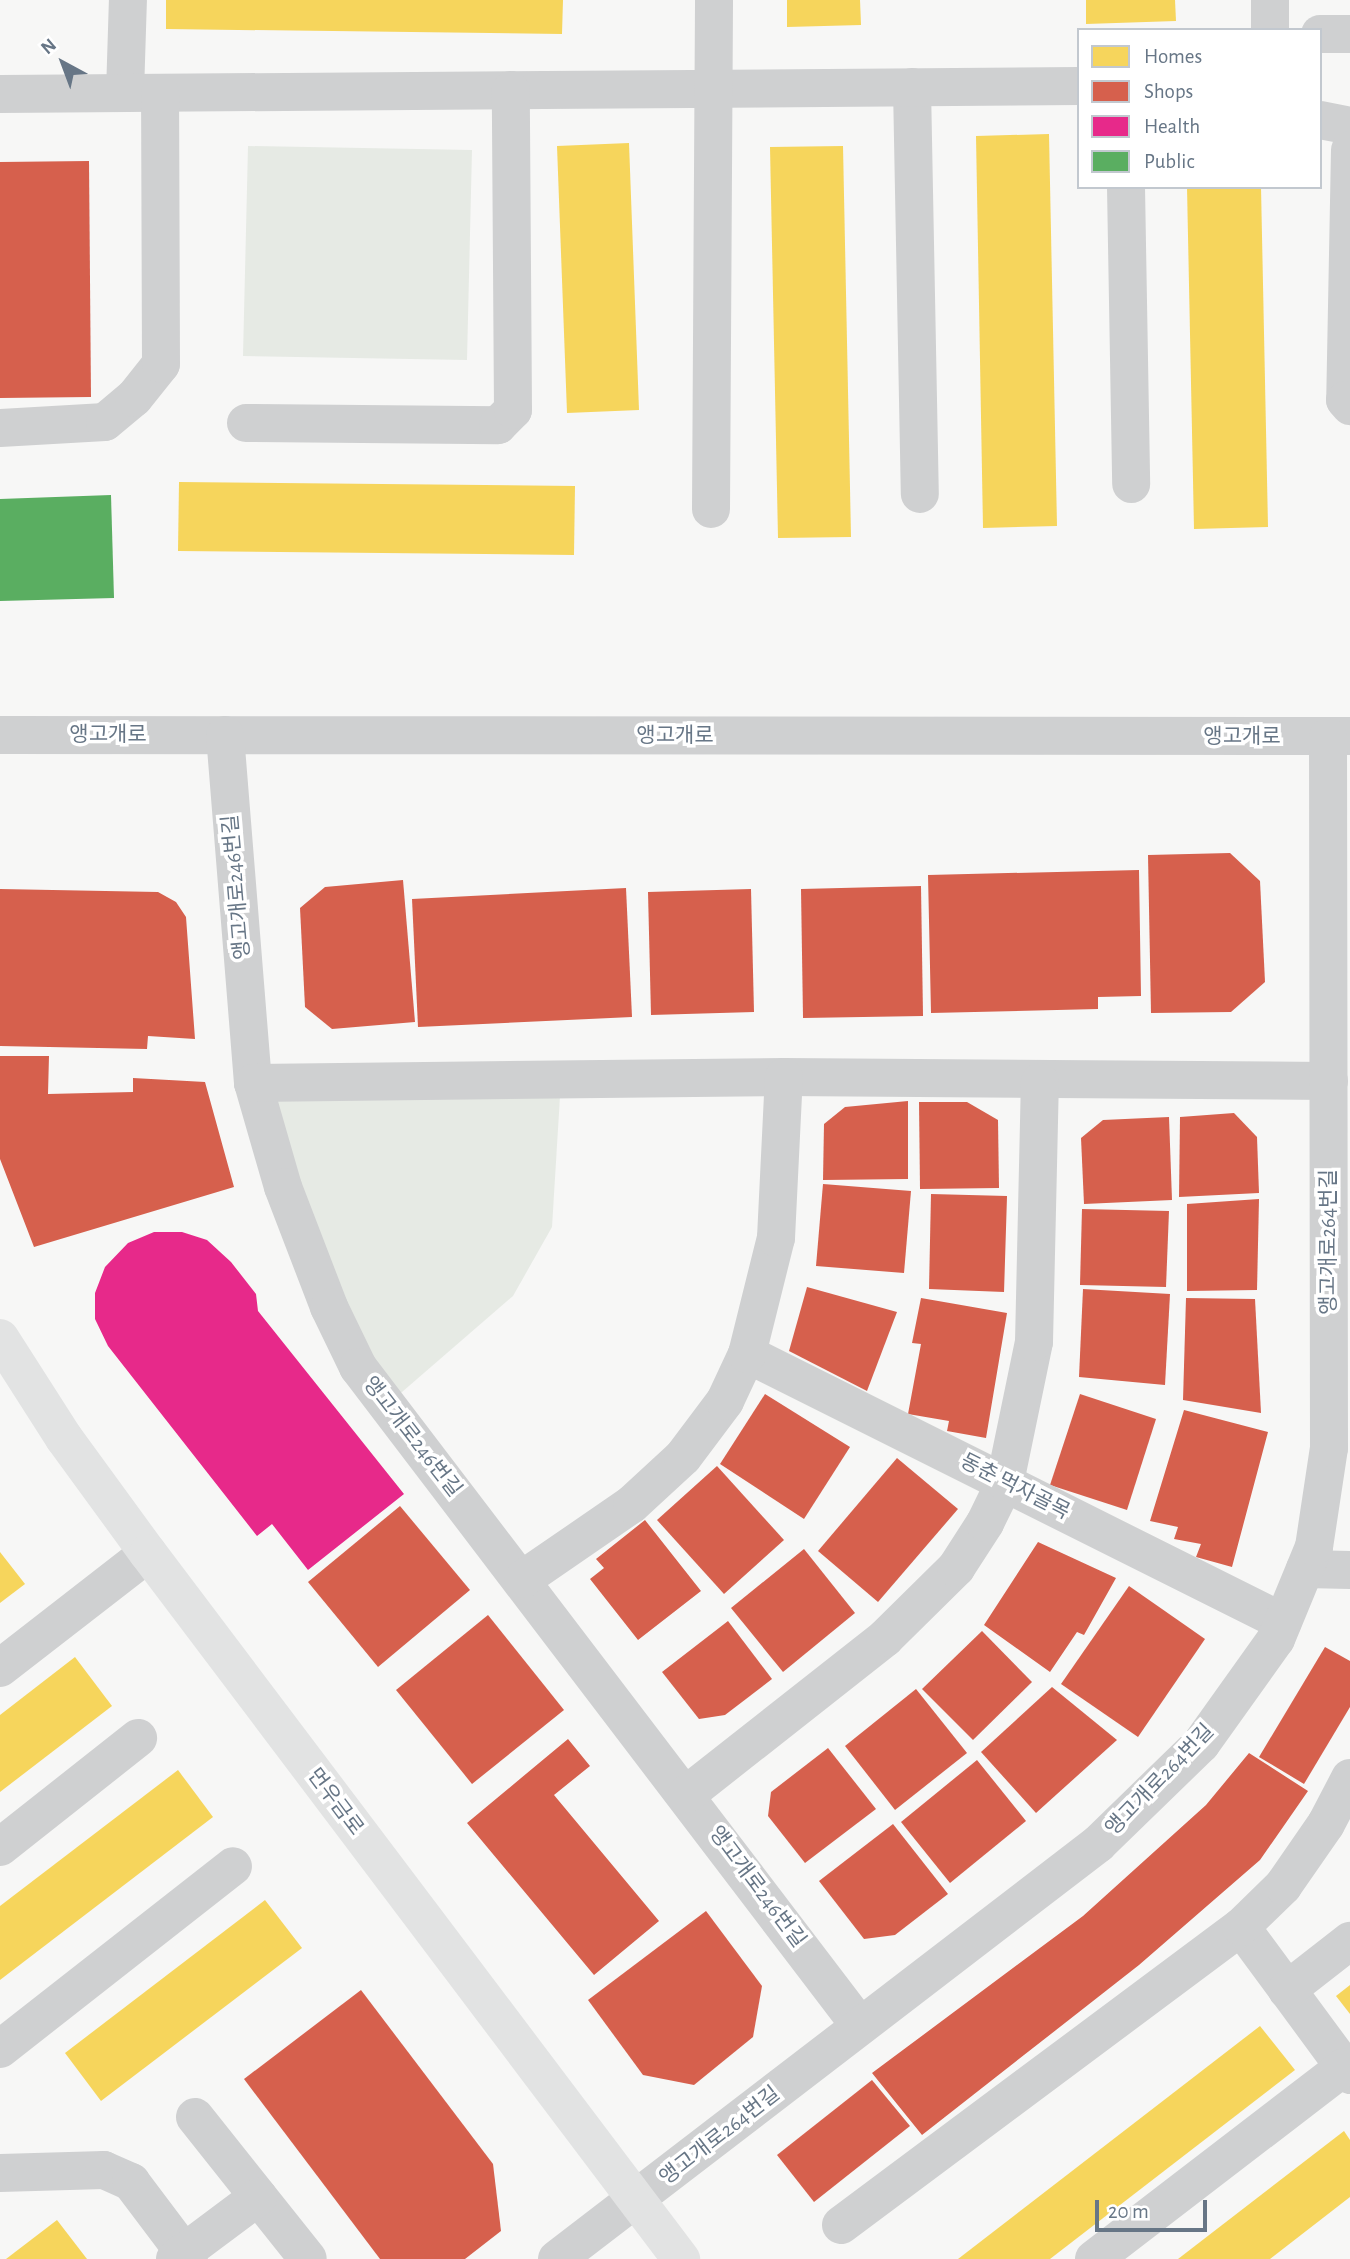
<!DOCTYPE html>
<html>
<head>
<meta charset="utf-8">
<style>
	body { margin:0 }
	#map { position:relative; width:1350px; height:2259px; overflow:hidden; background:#f7f7f6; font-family:"Alegreya Sans","Noto Sans KR",sans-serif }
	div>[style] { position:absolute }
	.green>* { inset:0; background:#e6eae4 }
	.homes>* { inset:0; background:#f6d55c }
	.shops>* { inset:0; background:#d6604d }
	.health>* { inset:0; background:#e7298a }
	.public>* { inset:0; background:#5aae61 }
	.minor>* { height:38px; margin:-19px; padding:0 19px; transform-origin:19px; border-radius:19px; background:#cfd0d1 }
	.major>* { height:38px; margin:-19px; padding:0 19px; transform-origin:19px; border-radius:19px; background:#e2e3e3 }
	span { translate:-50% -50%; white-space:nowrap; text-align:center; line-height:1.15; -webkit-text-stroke:7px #fff; paint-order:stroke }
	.street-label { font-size:21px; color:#677686 }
	.legend { position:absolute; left:1077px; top:28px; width:245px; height:161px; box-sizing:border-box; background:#fff; border:2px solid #c2c8cf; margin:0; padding:9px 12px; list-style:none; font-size:21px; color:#677686 }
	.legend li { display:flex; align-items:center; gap:14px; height:35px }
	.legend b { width:35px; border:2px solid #c2c8cf }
	.north { position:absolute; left:28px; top:28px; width:70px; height:70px; -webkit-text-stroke:5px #fff; paint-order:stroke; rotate:319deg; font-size:19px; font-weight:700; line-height:28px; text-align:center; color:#677686 }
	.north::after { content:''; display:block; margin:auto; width:24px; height:32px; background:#677686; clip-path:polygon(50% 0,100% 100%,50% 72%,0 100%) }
	.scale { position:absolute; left:1095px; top:2200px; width:112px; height:32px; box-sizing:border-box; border:4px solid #677686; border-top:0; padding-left:9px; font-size:21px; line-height:24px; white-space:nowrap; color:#677686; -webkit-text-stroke:5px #fff; paint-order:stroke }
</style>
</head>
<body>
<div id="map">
	<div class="green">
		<i style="clip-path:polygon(248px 146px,472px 150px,467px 360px,243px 356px)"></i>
		<i style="clip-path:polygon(561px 1080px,552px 1227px,513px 1296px,387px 1405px,253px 1083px)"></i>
	</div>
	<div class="homes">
		<i style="clip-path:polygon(166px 0,563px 0,562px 34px,166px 29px)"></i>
		<i style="clip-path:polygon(787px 0,860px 0,861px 25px,787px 27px)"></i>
		<i style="clip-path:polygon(1086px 0,1175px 0,1176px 21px,1086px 24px)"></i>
		<i style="clip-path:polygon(1049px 134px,1057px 526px,983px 528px,976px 136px)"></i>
		<i style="clip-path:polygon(629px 143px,639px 410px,567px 413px,557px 146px)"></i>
		<i style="clip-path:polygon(843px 146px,851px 537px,778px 538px,770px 147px)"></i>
		<i style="clip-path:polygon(1187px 187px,1261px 187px,1268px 527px,1194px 529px)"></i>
		<i style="clip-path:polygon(179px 482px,575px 486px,574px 555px,178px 551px)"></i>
		<i style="clip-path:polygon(0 1552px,25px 1584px,0 1603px)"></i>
		<i style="clip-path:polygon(75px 1657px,112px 1706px,0 1792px,0 1715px)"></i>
		<i style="clip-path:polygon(178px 1770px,213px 1817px,0 1980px,0 1906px)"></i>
		<i style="clip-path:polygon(265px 1900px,302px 1948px,101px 2101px,65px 2053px)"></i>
		<i style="clip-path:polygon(1350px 1985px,1350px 2014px,1336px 1996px)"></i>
		<i style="clip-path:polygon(1260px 2026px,1295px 2070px,1050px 2259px,958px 2259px)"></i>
		<i style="clip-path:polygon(1344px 2131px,1350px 2140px,1350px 2197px,1270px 2259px,1178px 2259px)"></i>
		<i style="clip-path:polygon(57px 2220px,87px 2259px,6px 2259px)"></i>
	</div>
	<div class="shops">
		<i style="clip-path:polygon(89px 161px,91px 397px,0 398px,0 162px)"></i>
		<i style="clip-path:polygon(1230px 853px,1260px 881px,1265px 982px,1231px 1012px,1151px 1013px,1148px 855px)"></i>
		<i style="clip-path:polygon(1139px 870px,1141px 996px,1098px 997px,1098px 1009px,931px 1013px,928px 875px)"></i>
		<i style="clip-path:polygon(403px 880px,415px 1022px,332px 1029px,305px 1007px,300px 908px,325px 887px)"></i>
		<i style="clip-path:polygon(921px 886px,923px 1016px,803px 1018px,801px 889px)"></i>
		<i style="clip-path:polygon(626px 888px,632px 1017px,418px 1027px,412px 899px)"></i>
		<i style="clip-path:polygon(0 889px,158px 892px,176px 902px,186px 917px,195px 1039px,148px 1036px,147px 1049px,0 1046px)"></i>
		<i style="clip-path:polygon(751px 889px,754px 1012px,651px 1015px,648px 892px)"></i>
		<i style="clip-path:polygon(0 1056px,49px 1056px,48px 1094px,133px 1092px,133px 1078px,205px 1082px,234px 1187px,34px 1247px,0 1159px)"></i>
		<i style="clip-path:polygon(908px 1101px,908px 1179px,823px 1180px,824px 1124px,845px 1107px)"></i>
		<i style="clip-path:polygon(919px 1102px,967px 1102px,998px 1120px,999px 1188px,920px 1189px)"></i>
		<i style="clip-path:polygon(1234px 1113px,1257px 1137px,1259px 1193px,1179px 1197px,1180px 1117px)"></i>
		<i style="clip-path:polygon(1169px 1117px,1172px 1200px,1084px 1204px,1081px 1138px,1103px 1120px)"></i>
		<i style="clip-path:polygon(823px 1184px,911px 1191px,904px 1273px,816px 1266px)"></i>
		<i style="clip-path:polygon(931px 1194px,1007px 1196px,1004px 1292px,929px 1289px)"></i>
		<i style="clip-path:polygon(1259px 1199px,1257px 1290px,1187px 1291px,1187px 1204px)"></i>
		<i style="clip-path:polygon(1082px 1209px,1169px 1211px,1166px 1287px,1080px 1285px)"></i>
		<i style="clip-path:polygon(807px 1287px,897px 1312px,867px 1391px,789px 1351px)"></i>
		<i style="clip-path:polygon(1083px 1289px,1170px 1294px,1165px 1385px,1079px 1377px)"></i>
		<i style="clip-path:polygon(921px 1298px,1007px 1313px,986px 1438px,947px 1431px,949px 1421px,908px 1414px,921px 1344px,912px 1343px)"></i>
		<i style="clip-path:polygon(1186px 1298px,1255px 1299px,1261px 1413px,1183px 1400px)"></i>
		<i style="clip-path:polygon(765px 1394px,850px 1447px,804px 1519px,720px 1464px)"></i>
		<i style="clip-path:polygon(1080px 1394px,1156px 1419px,1127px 1510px,1050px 1485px)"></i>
		<i style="clip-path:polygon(1184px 1410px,1268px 1432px,1232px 1567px,1196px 1557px,1201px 1544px,1174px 1539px,1178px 1527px,1150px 1521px)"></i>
		<i style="clip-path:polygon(897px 1458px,958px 1509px,878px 1602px,818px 1551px)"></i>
		<i style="clip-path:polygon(717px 1466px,784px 1540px,724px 1594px,657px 1520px)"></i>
		<i style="clip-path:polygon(400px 1506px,470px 1590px,378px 1667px,308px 1582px)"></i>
		<i style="clip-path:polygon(645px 1520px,701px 1591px,638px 1640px,590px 1579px,604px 1568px,596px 1559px)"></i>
		<i style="clip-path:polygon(1038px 1542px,1116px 1578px,1084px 1635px,1077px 1632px,1050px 1672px,984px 1625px)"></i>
		<i style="clip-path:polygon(804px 1549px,855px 1613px,783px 1672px,731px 1608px)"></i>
		<i style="clip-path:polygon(1129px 1586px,1205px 1639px,1138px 1737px,1061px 1684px)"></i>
		<i style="clip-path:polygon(488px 1615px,564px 1710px,472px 1784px,396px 1690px)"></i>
		<i style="clip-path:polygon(728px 1621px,772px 1679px,725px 1715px,699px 1719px,662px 1672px)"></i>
		<i style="clip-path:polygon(982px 1631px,1032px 1682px,973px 1740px,922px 1689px)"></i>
		<i style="clip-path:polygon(1325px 1647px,1350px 1661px,1350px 1707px,1304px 1784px,1259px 1757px)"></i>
		<i style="clip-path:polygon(1052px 1687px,1117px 1740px,1036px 1813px,981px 1752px)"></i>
		<i style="clip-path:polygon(916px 1689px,967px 1753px,895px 1810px,845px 1746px)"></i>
		<i style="clip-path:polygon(568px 1739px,590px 1766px,554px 1795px,659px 1921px,594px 1975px,467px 1823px)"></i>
		<i style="clip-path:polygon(828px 1748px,876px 1809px,805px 1863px,768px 1816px,771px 1792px)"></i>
		<i style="clip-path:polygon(1249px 1753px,1308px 1791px,1260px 1860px,1139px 1965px,922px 2135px,872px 2073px,1083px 1916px,1206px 1805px)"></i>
		<i style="clip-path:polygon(977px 1760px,1026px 1821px,950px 1883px,901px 1822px)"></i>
		<i style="clip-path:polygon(893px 1824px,948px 1894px,895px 1935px,864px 1939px,819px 1881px)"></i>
		<i style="clip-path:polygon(706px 1911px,762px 1986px,753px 2037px,694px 2085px,643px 2075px,588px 2000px)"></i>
		<i style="clip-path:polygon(361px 1990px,493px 2164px,501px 2231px,465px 2259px,380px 2259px,244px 2079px)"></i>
		<i style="clip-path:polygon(872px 2080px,910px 2126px,814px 2202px,777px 2155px)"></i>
	</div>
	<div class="health">
		<i style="clip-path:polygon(154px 1232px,182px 1232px,207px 1240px,231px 1262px,256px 1294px,258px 1311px,404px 1494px,308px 1570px,272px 1524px,257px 1536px,108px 1346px,95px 1319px,95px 1293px,105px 1267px,128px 1243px)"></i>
	</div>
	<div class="public">
		<i style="clip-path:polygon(111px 495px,114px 598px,0 601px,0 499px)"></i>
	</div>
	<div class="minor">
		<i style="left:1270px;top:0;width:30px;rotate:90deg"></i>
		<i style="left:1320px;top:34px;width:30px"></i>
		<i style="left:912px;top:87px;width:407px;rotate:88.9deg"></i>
		<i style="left:125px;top:93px;width:93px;rotate:-88.2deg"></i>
		<i style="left:0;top:94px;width:1079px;rotate:-0.42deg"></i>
		<i style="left:1320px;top:120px;width:31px;rotate:11deg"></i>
		<i style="left:1350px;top:150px;width:250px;rotate:91.1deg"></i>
		<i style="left:1345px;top:400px;width:8px;rotate:50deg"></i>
		<i style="left:1126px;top:187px;width:297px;rotate:89deg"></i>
		<i style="left:246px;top:423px;width:252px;rotate:0.5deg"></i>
		<i style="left:498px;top:425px;width:21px;rotate:-45deg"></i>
		<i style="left:513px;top:410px;width:320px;rotate:-90.4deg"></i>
		<i style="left:0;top:428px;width:105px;rotate:-3.3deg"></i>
		<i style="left:105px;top:422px;width:38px;rotate:-40deg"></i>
		<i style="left:134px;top:398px;width:43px;rotate:-51.5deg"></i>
		<i style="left:161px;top:364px;width:271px;rotate:-90.2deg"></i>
		<i style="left:711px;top:509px;width:509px;rotate:-89.66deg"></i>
		<i style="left:0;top:735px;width:1350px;rotate:0.04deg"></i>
		<i style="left:225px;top:735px;width:349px;rotate:85.4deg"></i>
		<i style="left:253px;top:1083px;width:108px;rotate:73.9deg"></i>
		<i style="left:283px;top:1187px;width:129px;rotate:69deg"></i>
		<i style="left:329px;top:1307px;width:67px;rotate:64.2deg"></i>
		<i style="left:358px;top:1367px;width:828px;rotate:52.7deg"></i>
		<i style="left:253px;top:1083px;width:531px;rotate:-0.65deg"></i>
		<i style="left:784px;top:1077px;width:545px;rotate:0.42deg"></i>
		<i style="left:747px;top:1354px;width:599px;rotate:26.57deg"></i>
		<i style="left:1305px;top:1569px;width:45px;rotate:1.3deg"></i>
		<i style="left:523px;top:1579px;width:132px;rotate:-34.5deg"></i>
		<i style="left:632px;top:1504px;width:69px;rotate:-42.7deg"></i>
		<i style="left:683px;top:1457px;width:70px;rotate:-53.1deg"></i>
		<i style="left:725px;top:1401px;width:52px;rotate:-64.9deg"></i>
		<i style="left:747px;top:1354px;width:120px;rotate:-76deg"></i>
		<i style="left:776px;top:1238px;width:161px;rotate:-87.2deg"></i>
		<i style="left:0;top:1668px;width:187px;rotate:-37.8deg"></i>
		<i style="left:687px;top:1794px;width:252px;rotate:-38.2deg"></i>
		<i style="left:885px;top:1638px;width:100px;rotate:-44.6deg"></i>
		<i style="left:956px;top:1568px;width:54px;rotate:-57.2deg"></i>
		<i style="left:985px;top:1523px;width:46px;rotate:-64deg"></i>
		<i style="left:1005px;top:1482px;width:143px;rotate:-78.3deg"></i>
		<i style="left:1034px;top:1342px;width:260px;rotate:-88.7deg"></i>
		<i style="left:0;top:1847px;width:176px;rotate:-38.3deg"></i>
		<i style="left:1241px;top:1927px;width:184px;rotate:53.6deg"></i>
		<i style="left:1287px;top:1990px;width:80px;rotate:-37.9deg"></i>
		<i style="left:0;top:2049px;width:296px;rotate:-38.1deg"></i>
		<i style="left:195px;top:2117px;width:181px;rotate:51.5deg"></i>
		<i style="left:0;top:2173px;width:104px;rotate:-1.7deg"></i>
		<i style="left:104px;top:2170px;width:30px;rotate:24deg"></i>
		<i style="left:131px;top:2182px;width:96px;rotate:53deg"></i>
		<i style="left:841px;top:2225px;width:499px;rotate:-36.7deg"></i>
		<i style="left:1241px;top:1927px;width:59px;rotate:-44.3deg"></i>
		<i style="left:1283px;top:1886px;width:75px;rotate:-55.3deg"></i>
		<i style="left:1326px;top:1824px;width:52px;rotate:-62.4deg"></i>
		<i style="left:175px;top:2259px;width:104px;rotate:-36.8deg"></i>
		<i style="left:557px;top:2259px;width:682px;rotate:-37.49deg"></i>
		<i style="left:1098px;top:1844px;width:144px;rotate:-44.2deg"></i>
		<i style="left:1201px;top:1744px;width:129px;rotate:-54.5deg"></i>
		<i style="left:1276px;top:1639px;width:100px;rotate:-67.6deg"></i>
		<i style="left:1314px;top:1547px;width:100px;rotate:-81.4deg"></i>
		<i style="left:1329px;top:1448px;width:711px;rotate:-90.08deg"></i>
		<i style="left:1094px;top:2259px;width:315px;rotate:-37.5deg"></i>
	</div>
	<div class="major">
		<i style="left:0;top:1338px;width:119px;rotate:57.4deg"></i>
		<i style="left:64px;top:1438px;width:142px;rotate:53.9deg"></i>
		<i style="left:148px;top:1553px;width:885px;rotate:52.95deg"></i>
	</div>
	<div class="street-label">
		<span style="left:108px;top:735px">앵고개로</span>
		<span style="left:675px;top:736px">앵고개로</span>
		<span style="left:1242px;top:737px">앵고개로</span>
		<span style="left:237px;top:887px;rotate:-95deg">앵고개로246번길</span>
		<span style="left:1329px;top:1242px;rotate:-90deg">앵고개로264번길</span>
		<span style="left:412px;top:1437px;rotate:52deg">앵고개로246번길</span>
		<span style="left:1015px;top:1487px;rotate:27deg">동춘 먹자골목</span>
		<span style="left:1160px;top:1780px;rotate:-46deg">앵고개로264번길</span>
		<span style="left:335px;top:1802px;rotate:53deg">먼우금로</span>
		<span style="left:757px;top:1887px;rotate:53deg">앵고개로246번길</span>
		<span style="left:720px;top:2136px;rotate:-38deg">앵고개로264번길</span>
	</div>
	<ul class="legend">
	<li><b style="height:19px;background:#f6d55c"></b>Homes</li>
	<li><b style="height:19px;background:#d6604d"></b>Shops</li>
	<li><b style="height:19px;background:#e7298a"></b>Health</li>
	<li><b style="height:19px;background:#5aae61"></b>Public</li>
	</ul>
	<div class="north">N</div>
	<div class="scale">20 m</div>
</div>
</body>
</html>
